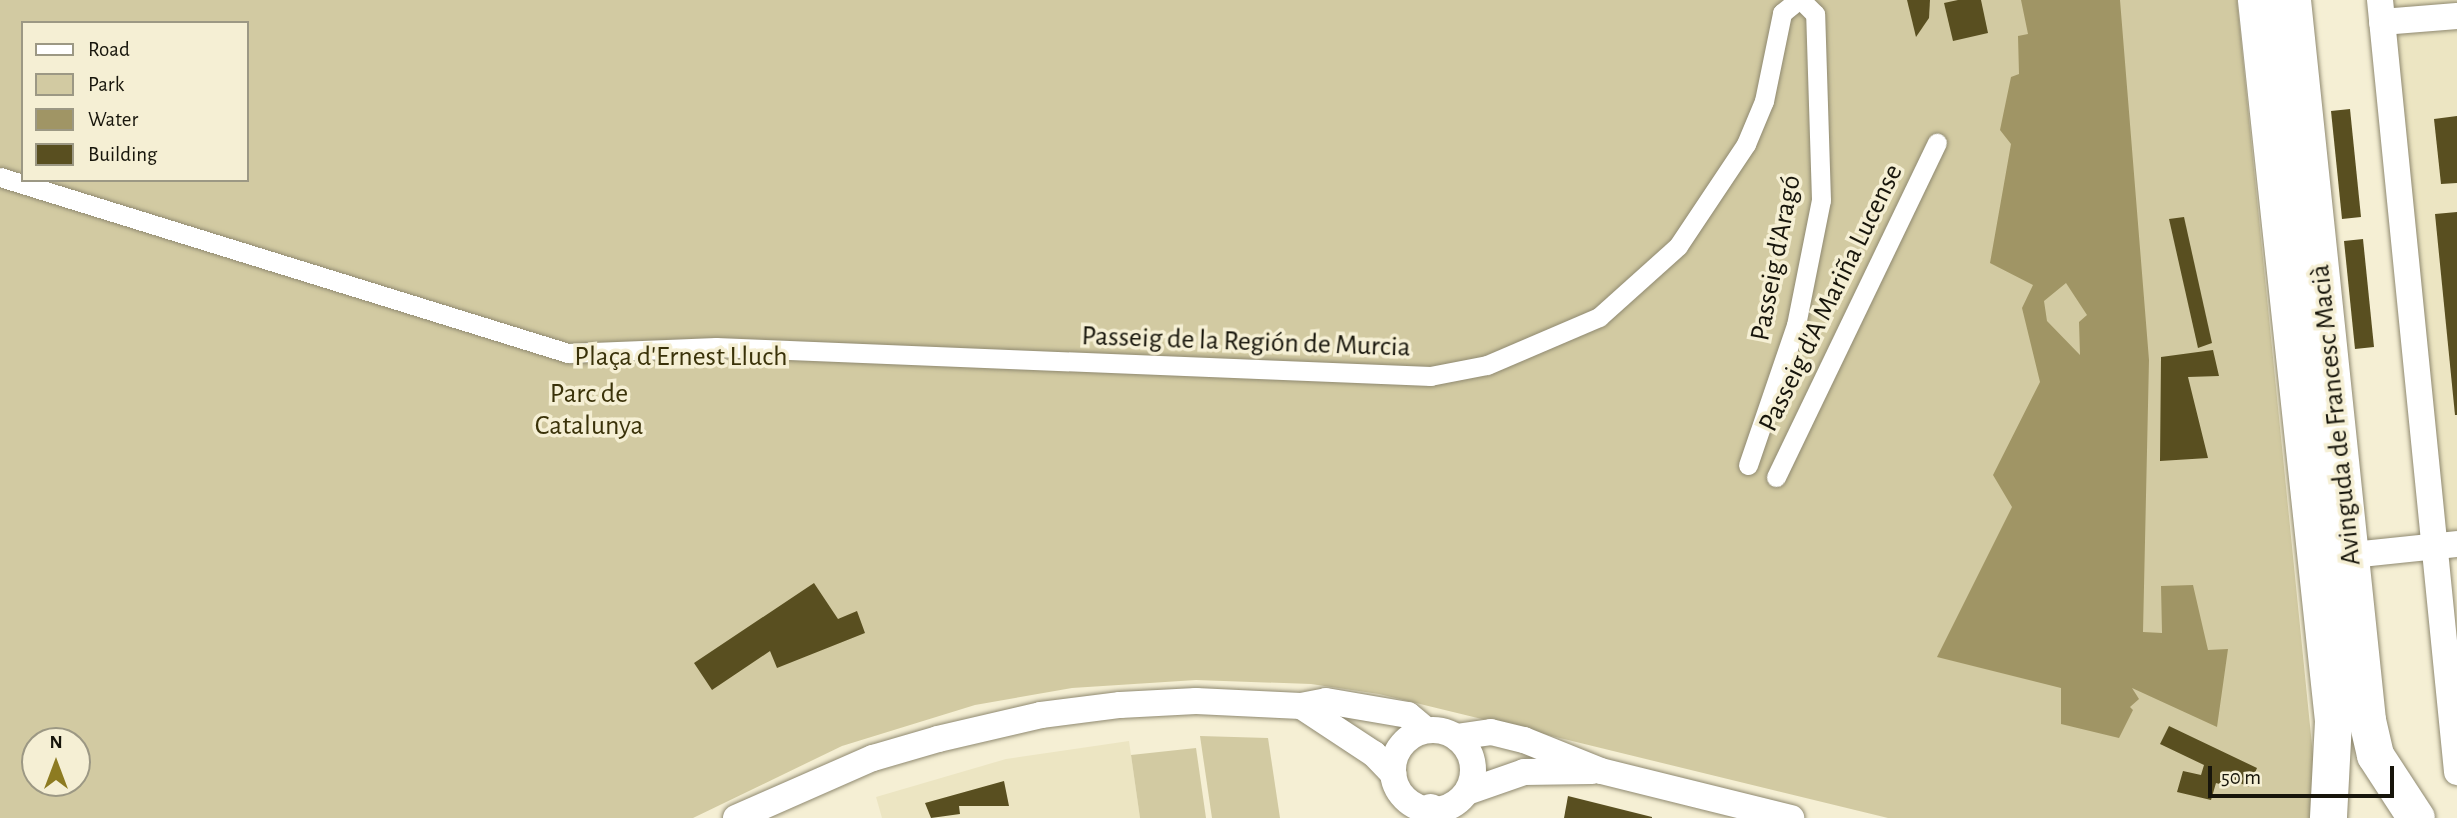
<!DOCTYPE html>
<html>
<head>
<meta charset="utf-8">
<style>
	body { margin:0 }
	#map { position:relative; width:2457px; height:818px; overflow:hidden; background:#f5efd4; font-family:"Alegreya Sans",sans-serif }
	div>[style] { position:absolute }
	.built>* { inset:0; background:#ece5c2 }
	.green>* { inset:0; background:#d2caa2 }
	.water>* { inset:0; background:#a09565 }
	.building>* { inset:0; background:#594f20 }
	.roads { filter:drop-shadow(0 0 2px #8f8970) drop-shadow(0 0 2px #8f8970) }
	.pedestrian>* { height:19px; margin:-9.5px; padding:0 9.5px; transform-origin:9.5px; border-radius:9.5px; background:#fff }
	.minor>* { height:26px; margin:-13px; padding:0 13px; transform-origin:13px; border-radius:13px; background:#fff }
	.minor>.ring { margin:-13px; padding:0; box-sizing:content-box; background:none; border:26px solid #fff; border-radius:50% }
	.tertiary>* { height:32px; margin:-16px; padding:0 16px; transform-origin:16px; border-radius:16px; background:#fff }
	.secondary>* { height:37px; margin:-18.5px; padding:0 18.5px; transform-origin:18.5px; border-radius:18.5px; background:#fff }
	span { translate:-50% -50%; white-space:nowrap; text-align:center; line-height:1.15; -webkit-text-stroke:7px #f5efd4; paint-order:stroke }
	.street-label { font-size:28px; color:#17150b }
	.park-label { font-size:28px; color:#3a3209 }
	.legend { position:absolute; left:21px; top:21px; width:228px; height:161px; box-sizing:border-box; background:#f5efd4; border:2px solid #9c9884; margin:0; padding:9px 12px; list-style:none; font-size:21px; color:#17150b }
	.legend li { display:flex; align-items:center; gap:14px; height:35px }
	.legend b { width:35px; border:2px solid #9c9884 }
	.north { position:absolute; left:21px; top:727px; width:70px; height:70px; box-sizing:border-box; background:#f5efd4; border:2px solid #9c9884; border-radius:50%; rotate:0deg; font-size:19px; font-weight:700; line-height:28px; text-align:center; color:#17150b }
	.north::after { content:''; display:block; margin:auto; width:24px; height:32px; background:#8d7b21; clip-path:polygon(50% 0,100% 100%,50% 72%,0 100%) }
	.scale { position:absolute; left:2208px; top:766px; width:186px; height:32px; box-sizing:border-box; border:4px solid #17150b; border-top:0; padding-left:9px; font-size:21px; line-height:24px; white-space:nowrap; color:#17150b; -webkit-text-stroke:5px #f5efd4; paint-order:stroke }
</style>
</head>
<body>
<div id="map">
	<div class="built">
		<i style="clip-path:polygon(2380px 0,2457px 0,2457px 542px,2436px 544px)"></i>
		<i style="clip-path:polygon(1129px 741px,1140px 818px,882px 818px,876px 797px,1006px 759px)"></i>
	</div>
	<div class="green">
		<i style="clip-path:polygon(evenodd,0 0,2237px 0,2316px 785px,2311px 818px,1888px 818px,1379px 694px,1311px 684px,1196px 680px,1072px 688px,975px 705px,842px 746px,693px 818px,0 818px,0 0,23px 23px,247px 23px,247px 180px,23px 180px,23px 23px,0 0,35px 741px,77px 741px,77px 783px,35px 783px,35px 741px)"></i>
		<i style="clip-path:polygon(1200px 736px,1268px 738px,1280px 818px,1212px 818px)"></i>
		<i style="clip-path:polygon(1196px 748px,1206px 818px,1140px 818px,1131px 755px)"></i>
	</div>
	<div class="water">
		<i style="clip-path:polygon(evenodd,2021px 0,2120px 0,2149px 360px,2143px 632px,2162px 633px,2161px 586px,2193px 585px,2208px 650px,2228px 649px,2217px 727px,2132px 688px,2139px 699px,2130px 707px,2133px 710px,2119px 738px,2061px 724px,2061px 688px,1937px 657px,2012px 507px,1993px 475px,2040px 382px,2022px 308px,2033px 285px,1990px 263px,2011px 144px,2000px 130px,2011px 77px,2019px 74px,2018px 36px,2028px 34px,2021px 0,2066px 283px,2087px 315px,2079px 322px,2080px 355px,2047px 321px,2044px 301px,2066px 283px)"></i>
	</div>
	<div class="building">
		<i style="clip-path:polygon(1907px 0,1930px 0,1929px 18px,1916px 37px)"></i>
		<i style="clip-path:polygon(1958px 0,1981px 0,1988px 33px,1953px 41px,1944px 3px)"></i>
		<i style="clip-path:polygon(2350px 109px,2361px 217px,2342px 219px,2331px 111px)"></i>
		<i style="clip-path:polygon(2457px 116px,2457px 183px,2441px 184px,2434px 119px)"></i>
		<i style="clip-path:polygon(2457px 212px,2457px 415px,2455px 415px,2435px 214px)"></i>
		<i style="clip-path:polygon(2184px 217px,2212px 343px,2198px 348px,2169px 219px)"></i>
		<i style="clip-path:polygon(2363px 239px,2374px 347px,2355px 349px,2344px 241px)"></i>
		<i style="clip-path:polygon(2213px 350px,2219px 376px,2188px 377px,2208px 458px,2160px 461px,2161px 357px)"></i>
		<i style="clip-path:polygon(814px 583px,838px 619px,857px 611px,865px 633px,777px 668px,770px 651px,712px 690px,694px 663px)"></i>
		<i style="clip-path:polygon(2169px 726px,2257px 768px,2249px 787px,2225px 776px,2223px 785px,2216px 783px,2211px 800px,2177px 792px,2183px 771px,2201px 775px,2204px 765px,2160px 744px)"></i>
		<i style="clip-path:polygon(1004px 781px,1009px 806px,959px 806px,960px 814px,931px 818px,925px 803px)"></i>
		<i style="clip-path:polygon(1568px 796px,1652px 817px,1652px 818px,1564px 818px)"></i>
	</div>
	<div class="roads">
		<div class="pedestrian">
			<i style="left:0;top:177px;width:595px;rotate:17.22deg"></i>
			<i style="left:568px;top:353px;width:148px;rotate:-2.3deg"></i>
			<i style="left:716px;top:347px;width:715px;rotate:2.33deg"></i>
			<i style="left:1430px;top:376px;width:58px;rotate:-10.9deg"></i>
			<i style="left:1487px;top:365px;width:122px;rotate:-23.2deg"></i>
			<i style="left:1599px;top:317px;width:106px;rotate:-41.9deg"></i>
			<i style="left:1678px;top:246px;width:123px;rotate:-56.3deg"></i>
			<i style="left:1746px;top:144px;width:47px;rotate:-67.3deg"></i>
			<i style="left:1764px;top:101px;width:90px;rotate:-78.4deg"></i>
			<i style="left:1782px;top:13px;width:21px;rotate:-39deg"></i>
			<i style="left:1748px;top:465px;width:148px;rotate:-71.1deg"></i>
			<i style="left:1796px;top:325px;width:127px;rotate:-78.7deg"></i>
			<i style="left:1821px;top:200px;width:186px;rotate:-91.8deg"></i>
			<i style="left:1815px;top:14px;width:20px;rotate:-135deg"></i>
			<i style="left:1776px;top:477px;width:371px;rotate:-64.3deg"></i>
		</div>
		<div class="minor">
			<i style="left:2380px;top:0;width:776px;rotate:84.3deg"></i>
			<i style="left:2382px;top:22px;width:75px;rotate:-4.6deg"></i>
			<i style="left:2333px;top:557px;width:125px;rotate:-6deg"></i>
			<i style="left:1301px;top:706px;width:87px;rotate:33.3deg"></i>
			<i style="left:1374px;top:754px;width:28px;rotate:46deg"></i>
			<i class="ring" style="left:1393px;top:730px;width:54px;height:54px"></i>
			<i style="left:1456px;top:737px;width:35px;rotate:-8deg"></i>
			<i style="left:1491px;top:732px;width:34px;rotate:14deg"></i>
			<i style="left:1524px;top:740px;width:83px;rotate:21.9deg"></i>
			<i style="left:1601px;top:771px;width:196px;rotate:13.9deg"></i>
			<i style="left:1467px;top:792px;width:60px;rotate:-19.3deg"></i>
			<i style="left:1524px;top:772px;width:68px;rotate:-0.8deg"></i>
			<i style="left:736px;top:818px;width:150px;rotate:-23.7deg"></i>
			<i style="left:873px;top:758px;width:68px;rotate:-16.3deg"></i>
			<i style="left:938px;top:739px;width:106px;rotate:-13.1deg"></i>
			<i style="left:1041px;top:715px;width:80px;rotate:-7.2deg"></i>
			<i style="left:1120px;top:705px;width:76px;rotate:-3deg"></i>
			<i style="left:1196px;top:701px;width:105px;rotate:2.7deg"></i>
			<i style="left:1301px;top:706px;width:25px;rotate:-11deg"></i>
			<i style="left:1326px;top:701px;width:83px;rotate:9.7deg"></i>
			<i style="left:1408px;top:715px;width:23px;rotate:40deg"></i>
		</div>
		<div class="tertiary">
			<i style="left:1430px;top:818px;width:8px;rotate:-83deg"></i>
		</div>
		<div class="secondary">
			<i style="left:2256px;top:0;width:725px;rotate:83.9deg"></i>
			<i style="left:2333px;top:721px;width:97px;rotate:93deg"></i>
			<i style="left:2292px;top:0;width:724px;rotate:84.05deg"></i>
			<i style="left:2367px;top:720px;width:36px;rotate:77deg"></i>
			<i style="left:2375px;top:755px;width:75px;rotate:56.9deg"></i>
		</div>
	</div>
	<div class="street-label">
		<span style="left:1776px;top:258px;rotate:-79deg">Passeig d'Aragó</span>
		<span style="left:1831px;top:298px;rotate:-64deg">Passeig d'A Mariña Lucense</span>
		<span style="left:1246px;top:342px;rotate:2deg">Passeig de la Región de Murcia</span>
		<span style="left:2336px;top:415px;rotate:-96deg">Avinguda de Francesc Macià</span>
	</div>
	<div class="park-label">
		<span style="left:681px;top:357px">Plaça d'Ernest Lluch</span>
		<span style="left:589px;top:410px">Parc de<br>Catalunya</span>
	</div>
	<ul class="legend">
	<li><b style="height:9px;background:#fff"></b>Road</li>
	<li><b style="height:19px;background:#d2caa2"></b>Park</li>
	<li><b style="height:19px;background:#a09565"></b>Water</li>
	<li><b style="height:19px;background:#594f20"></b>Building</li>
	</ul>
	<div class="north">N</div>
	<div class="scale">50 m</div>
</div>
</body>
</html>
